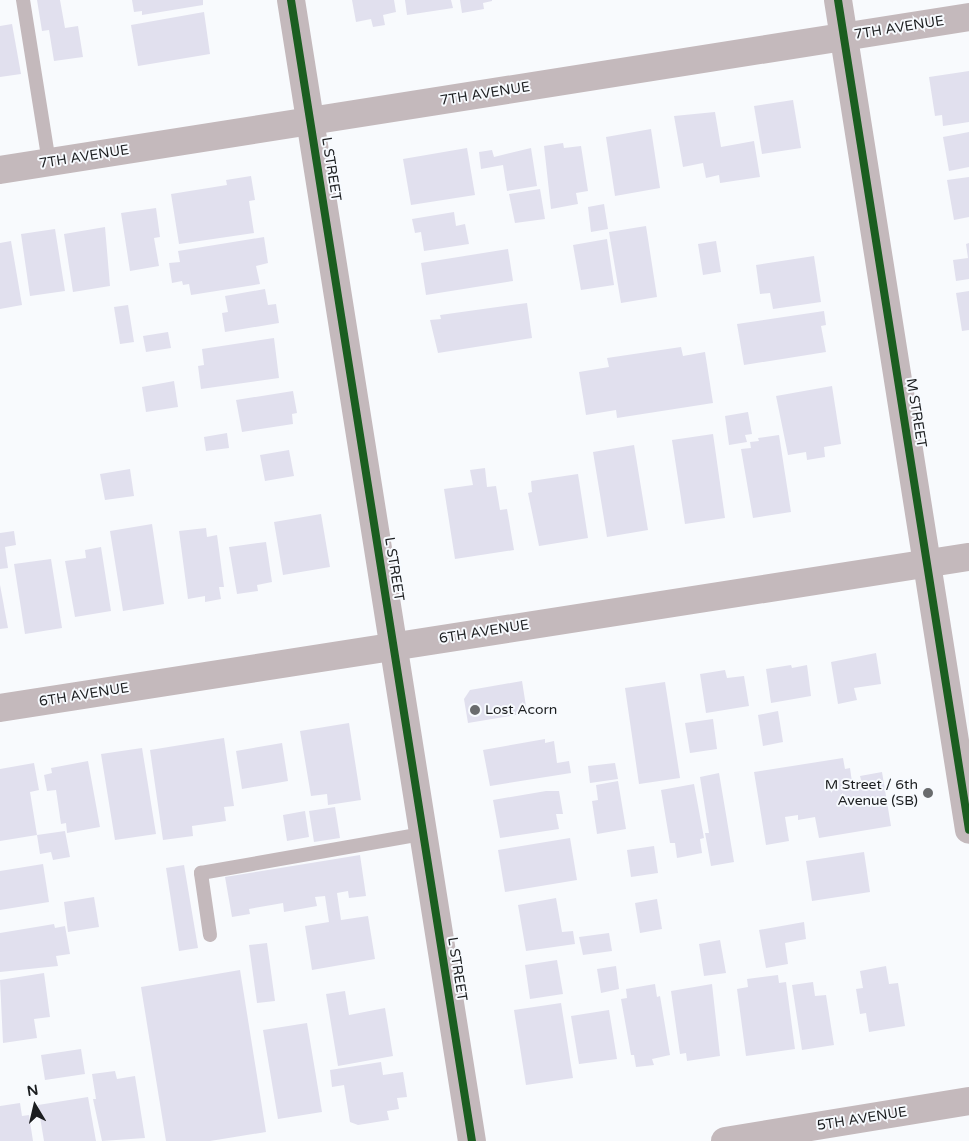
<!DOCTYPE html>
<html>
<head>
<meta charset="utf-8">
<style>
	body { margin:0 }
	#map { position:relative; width:969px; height:1141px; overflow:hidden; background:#f8fafd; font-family:"Varela Round",sans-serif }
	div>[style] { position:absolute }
	.building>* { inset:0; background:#e1e0ee }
	.lane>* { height:14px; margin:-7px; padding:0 7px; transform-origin:7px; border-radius:7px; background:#c4b9bc }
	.street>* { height:28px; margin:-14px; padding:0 14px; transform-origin:14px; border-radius:14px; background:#c4b9bc }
	.cycleway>* { height:8px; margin:-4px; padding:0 4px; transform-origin:4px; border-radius:4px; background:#1b5e20 }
	.dots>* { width:14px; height:14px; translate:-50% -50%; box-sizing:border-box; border:2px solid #f7fafe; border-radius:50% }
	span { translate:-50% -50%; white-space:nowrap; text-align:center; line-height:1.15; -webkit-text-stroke:4px #f7fafe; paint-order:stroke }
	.street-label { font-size:14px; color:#1c1e20 }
	.poi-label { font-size:14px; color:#1c1e20 }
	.left { translate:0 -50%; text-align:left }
	.right { translate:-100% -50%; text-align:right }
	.north { position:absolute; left:10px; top:1081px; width:50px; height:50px; -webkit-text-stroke:4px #f7fafe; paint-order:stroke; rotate:351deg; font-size:14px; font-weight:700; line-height:20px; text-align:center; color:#1c1e20 }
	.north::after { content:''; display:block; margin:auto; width:18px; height:22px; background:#1c1e20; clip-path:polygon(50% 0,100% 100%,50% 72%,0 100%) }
</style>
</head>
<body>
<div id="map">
	<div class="building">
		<i style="clip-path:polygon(37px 0,60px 0,65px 28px,78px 26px,83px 57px,54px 61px,49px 30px,42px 31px)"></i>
		<i style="clip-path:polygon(132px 0,203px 0,203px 5px,142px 15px,142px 11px,134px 12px)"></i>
		<i style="clip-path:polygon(352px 0,394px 0,396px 12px,383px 15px,385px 25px,373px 27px,371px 19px,356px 22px)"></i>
		<i style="clip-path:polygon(405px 0,451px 0,453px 8px,407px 15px)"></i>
		<i style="clip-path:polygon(460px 0,492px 0,492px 1px,483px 3px,484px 9px,462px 13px)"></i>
		<i style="clip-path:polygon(204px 12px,210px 54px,138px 66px,131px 25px)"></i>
		<i style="clip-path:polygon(12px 24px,21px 74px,0 77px,0 26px)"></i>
		<i style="clip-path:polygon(969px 71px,969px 122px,943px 126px,942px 115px,935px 116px,929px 77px)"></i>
		<i style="clip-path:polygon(793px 100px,801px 148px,762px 154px,754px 106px)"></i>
		<i style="clip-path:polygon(715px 112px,721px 147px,754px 141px,760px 177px,720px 183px,719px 175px,706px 178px,703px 163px,683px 167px,674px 116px)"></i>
		<i style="clip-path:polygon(651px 129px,660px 188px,615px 196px,606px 137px)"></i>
		<i style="clip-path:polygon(969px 132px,969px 167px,949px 171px,943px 137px)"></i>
		<i style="clip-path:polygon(563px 143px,564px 148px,581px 146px,588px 191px,576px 193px,578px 204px,551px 209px,544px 146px)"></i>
		<i style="clip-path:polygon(467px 148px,475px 195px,411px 205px,403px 159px)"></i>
		<i style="clip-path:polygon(531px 148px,537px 186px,507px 191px,503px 165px,481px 169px,479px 152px,492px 150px,494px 157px)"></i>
		<i style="clip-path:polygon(251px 176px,255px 200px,249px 201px,254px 233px,179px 244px,171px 194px,227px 185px,226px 180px)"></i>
		<i style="clip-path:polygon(969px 177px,969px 217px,954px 220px,947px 180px)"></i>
		<i style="clip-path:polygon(540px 189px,545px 219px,515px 223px,509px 194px)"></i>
		<i style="clip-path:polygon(604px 204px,608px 229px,591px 232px,588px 207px)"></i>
		<i style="clip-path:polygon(156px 208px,160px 237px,154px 238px,159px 266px,130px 271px,121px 213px)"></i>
		<i style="clip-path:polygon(454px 212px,456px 226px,465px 224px,469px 244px,424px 251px,421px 232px,415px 233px,412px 219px)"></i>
		<i style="clip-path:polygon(646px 226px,657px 297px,621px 303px,609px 232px)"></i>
		<i style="clip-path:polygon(105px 227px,110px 286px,73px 292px,64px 234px)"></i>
		<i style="clip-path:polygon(55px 229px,65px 291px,30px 296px,21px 234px)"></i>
		<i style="clip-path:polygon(264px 237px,268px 263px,256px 266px,260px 284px,191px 295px,189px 284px,183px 285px,182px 281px,172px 283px,169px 263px,180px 262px,178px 251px)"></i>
		<i style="clip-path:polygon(607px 239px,614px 285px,581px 290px,573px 245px)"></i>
		<i style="clip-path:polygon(11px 241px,22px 305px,0 309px,0 243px)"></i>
		<i style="clip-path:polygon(716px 241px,721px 272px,703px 275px,698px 244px)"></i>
		<i style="clip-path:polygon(969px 243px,969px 279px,956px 281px,953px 260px,968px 258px,966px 244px)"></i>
		<i style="clip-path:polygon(508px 249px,513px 281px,426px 295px,421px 263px)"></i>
		<i style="clip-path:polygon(814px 256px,821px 302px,773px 309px,770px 293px,760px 294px,756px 265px)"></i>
		<i style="clip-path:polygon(265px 289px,268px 305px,276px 304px,279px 323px,225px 332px,222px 313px,228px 312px,225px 296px)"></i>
		<i style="clip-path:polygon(969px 291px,969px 330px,962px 331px,956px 293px)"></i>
		<i style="clip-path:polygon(527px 303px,532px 338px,438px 353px,430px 320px,441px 319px,440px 315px)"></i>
		<i style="clip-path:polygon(128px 305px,134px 342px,120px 344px,114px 307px)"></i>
		<i style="clip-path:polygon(824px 311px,826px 325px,821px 326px,826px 352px,744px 365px,737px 324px)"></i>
		<i style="clip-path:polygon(168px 332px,171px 348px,146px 352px,143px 336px)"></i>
		<i style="clip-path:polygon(274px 338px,279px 378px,201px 389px,198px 366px,204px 365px,202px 349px)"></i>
		<i style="clip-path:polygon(681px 347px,683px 356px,705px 352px,713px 403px,617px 418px,616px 410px,586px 415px,579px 372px,609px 367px,607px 358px)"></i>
		<i style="clip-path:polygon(174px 381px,178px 407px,146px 412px,142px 387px)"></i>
		<i style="clip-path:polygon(832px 386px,841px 444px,824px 447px,825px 457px,807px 460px,806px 452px,788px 455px,776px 396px)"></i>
		<i style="clip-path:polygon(293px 391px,297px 413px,292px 414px,293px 424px,242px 432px,236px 400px)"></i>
		<i style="clip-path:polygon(748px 412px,752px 434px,745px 435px,747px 442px,729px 445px,725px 416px)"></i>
		<i style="clip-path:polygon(227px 433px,229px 448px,206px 451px,204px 437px)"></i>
		<i style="clip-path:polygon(713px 434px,725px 518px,685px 524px,672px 440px)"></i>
		<i style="clip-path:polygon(779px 435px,791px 512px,753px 518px,741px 449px,751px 448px,750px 442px,759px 441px,758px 438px)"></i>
		<i style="clip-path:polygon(634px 445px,648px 530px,607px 537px,593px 452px)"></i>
		<i style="clip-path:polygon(289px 450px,294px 476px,265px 481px,260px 455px)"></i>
		<i style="clip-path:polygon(485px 468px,487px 487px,496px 486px,500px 510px,507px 509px,514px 550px,455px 559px,444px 489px,473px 485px,470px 470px)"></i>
		<i style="clip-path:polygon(130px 469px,134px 496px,105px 500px,100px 474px)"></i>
		<i style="clip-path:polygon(578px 474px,588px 538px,539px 546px,528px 493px,532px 492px,531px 481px)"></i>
		<i style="clip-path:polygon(321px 514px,330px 567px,283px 575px,274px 522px)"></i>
		<i style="clip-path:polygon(152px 524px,164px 604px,123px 611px,110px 531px)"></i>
		<i style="clip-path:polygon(206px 528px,207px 537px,217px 535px,224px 587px,219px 587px,221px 599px,205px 602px,205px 596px,188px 599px,179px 531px)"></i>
		<i style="clip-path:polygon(14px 531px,16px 545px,5px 547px,8px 568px,0 569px,0 533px)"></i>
		<i style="clip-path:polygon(266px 542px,272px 582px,257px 585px,258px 591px,237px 594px,229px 547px)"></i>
		<i style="clip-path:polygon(101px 547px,111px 611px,75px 617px,65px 561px,86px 558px,85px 550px)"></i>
		<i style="clip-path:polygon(51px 559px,62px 628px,25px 634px,14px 564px)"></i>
		<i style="clip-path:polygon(0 585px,8px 628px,0 629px)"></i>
		<i style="clip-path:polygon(876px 653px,881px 684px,854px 688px,857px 700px,838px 704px,831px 662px)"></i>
		<i style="clip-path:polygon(791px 665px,792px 668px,807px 665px,811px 696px,771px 703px,766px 669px)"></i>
		<i style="clip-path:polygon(725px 670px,727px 678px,744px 676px,749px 706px,706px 713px,700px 674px)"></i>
		<i style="clip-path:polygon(522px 681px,527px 713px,468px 723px,464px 699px,470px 690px)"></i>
		<i style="clip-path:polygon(665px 682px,680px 778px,639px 784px,625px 688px)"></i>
		<i style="clip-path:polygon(778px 711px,783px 742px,763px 746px,758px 715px)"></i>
		<i style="clip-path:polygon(713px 719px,717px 749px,690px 753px,685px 723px)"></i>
		<i style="clip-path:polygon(349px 723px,361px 800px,328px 805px,327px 794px,311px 796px,300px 731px)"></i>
		<i style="clip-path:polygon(224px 738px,234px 806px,224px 807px,226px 821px,192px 826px,193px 836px,163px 840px,150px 750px)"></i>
		<i style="clip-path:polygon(545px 739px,545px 743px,554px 741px,557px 763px,569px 761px,571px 773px,490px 786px,483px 750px)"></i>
		<i style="clip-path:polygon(282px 743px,288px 781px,242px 789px,236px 751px)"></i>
		<i style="clip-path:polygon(142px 748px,156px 834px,115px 840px,101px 754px)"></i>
		<i style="clip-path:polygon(843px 758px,845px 769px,850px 768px,852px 782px,861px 780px,860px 776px,882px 772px,891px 826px,819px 838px,815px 817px,798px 820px,798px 815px,785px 817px,789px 841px,766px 845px,754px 772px)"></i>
		<i style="clip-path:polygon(88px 761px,100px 827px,67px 833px,66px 823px,61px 824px,56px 790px,47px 791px,44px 775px,52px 773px,51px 768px)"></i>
		<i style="clip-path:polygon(34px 763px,39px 790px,30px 792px,37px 835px,0 841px,0 769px)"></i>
		<i style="clip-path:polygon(615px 763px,618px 779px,590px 783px,588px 766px)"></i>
		<i style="clip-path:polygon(719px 773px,734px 862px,711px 866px,705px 833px,709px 833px,700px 777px)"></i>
		<i style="clip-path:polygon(618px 781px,626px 829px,597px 834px,592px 801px,598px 800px,596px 785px)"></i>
		<i style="clip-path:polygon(694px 784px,704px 838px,700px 839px,702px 853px,677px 858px,675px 843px,670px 843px,661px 790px)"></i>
		<i style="clip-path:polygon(546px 791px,559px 791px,563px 814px,556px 814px,559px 829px,500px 838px,493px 800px)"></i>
		<i style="clip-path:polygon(335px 807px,340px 838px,314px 842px,309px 811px)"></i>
		<i style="clip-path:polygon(305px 811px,309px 837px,287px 841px,283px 815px)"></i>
		<i style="clip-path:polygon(65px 831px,70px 857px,53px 860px,51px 852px,40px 854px,37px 835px)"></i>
		<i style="clip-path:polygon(570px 838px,577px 880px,505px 892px,498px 850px)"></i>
		<i style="clip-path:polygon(654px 846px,658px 873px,631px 877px,627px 850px)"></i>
		<i style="clip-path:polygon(864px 852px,870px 892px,812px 901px,806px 861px)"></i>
		<i style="clip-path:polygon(360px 855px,366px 896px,349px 898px,348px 891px,337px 893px,341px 920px,368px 916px,375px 959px,312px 970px,305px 926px,329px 922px,325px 896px,315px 897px,317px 906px,284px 912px,283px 903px,249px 909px,250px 914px,232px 917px,225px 877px)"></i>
		<i style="clip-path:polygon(43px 864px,49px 902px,0 910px,0 871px)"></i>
		<i style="clip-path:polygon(184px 865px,198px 948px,179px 951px,166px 868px)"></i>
		<i style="clip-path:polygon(94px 897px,99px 927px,68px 932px,64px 902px)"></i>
		<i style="clip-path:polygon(556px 898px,562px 932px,573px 931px,575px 944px,526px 951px,518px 905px)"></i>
		<i style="clip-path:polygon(657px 899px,662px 929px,640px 933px,635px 903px)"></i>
		<i style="clip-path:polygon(804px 922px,806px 939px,785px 943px,788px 964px,766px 968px,759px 930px)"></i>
		<i style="clip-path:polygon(54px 924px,55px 928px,65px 926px,70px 954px,56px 956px,58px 966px,0 972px,0 933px)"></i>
		<i style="clip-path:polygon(609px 933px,612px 951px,583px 955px,579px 937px)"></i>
		<i style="clip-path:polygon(720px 940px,726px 973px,704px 976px,699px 944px)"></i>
		<i style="clip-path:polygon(267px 943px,275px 1001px,257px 1003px,249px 945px)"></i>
		<i style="clip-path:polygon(557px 960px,563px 994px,530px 999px,525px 965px)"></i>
		<i style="clip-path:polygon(616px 966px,619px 989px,601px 993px,597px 969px)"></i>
		<i style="clip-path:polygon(886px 966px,889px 984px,898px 983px,905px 1026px,869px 1032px,866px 1013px,860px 1014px,856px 989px,863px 988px,860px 971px)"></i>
		<i style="clip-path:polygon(240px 970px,266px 1132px,210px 1141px,166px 1141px,141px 987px)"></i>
		<i style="clip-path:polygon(44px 973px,50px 1017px,34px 1019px,37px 1038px,3px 1043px,0 980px)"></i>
		<i style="clip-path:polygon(778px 975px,779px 983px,786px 982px,795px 1049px,746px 1056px,737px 989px,748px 987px,747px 979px)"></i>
		<i style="clip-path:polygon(813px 982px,815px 996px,826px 995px,834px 1045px,802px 1050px,792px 985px)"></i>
		<i style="clip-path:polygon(655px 984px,657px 997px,660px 996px,670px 1055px,652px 1059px,654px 1065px,636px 1067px,634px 1055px,631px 1055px,621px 999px,627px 998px,626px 989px)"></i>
		<i style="clip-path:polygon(712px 984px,720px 1056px,687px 1061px,686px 1053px,680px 1054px,671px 991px)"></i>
		<i style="clip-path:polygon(345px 991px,349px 1015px,385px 1008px,393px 1056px,338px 1066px,326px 994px)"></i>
		<i style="clip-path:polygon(561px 1003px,573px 1078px,526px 1085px,514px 1010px)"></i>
		<i style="clip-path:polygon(609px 1010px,617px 1059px,579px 1064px,571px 1016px)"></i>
		<i style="clip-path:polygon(307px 1023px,322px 1112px,278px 1119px,263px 1030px)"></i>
		<i style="clip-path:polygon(81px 1049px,85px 1074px,45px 1080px,41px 1055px)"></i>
		<i style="clip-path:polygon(381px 1062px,383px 1075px,403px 1072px,407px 1097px,397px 1098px,399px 1109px,387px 1111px,389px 1120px,358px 1125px,350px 1122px,344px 1085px,332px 1087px,330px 1070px)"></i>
		<i style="clip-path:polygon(115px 1071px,117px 1079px,135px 1076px,145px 1138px,102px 1141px,93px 1099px,96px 1099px,92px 1074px)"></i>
		<i style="clip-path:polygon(88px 1097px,96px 1141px,44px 1141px,38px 1105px)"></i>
		<i style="clip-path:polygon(20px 1103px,22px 1116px,29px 1115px,33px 1141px,0 1141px,0 1106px)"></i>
	</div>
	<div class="lane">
		<i style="left:23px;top:0;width:164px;rotate:80.9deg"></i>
		<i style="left:210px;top:935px;width:63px;rotate:-98.3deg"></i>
		<i style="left:201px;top:873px;width:225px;rotate:-10deg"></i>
	</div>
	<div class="street">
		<i style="left:291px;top:0;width:1155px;rotate:80.99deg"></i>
		<i style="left:838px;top:0;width:840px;rotate:81.03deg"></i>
		<i style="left:0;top:170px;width:981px;rotate:-8.97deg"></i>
		<i style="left:0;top:708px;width:981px;rotate:-8.86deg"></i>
		<i style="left:725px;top:1141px;width:247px;rotate:-9.3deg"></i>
	</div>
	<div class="cycleway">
		<i style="left:291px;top:0;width:1155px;rotate:80.99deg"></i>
		<i style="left:838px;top:0;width:840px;rotate:81.03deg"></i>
	</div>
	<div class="dots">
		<i style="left:475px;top:710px;background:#696b6d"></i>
		<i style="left:928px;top:793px;background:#696b6d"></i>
	</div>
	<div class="street-label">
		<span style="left:899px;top:28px;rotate:-9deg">7TH AVENUE</span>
		<span style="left:485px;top:94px;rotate:-9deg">7TH AVENUE</span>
		<span style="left:84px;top:157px;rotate:-9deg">7TH AVENUE</span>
		<span style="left:331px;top:169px;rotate:81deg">L STREET</span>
		<span style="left:916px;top:413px;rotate:81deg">M STREET</span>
		<span style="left:394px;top:569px;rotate:81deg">L STREET</span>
		<span style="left:484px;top:632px;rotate:-9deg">6TH AVENUE</span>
		<span style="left:84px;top:695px;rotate:-9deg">6TH AVENUE</span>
		<span style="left:457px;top:969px;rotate:81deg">L STREET</span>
		<span style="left:862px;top:1119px;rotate:-9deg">5TH AVENUE</span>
	</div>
	<div class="poi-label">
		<span class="left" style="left:485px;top:710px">Lost Acorn</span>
		<span class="right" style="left:918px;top:793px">M Street / 6th<br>Avenue (SB)</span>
	</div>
	<div class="north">N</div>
</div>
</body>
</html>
